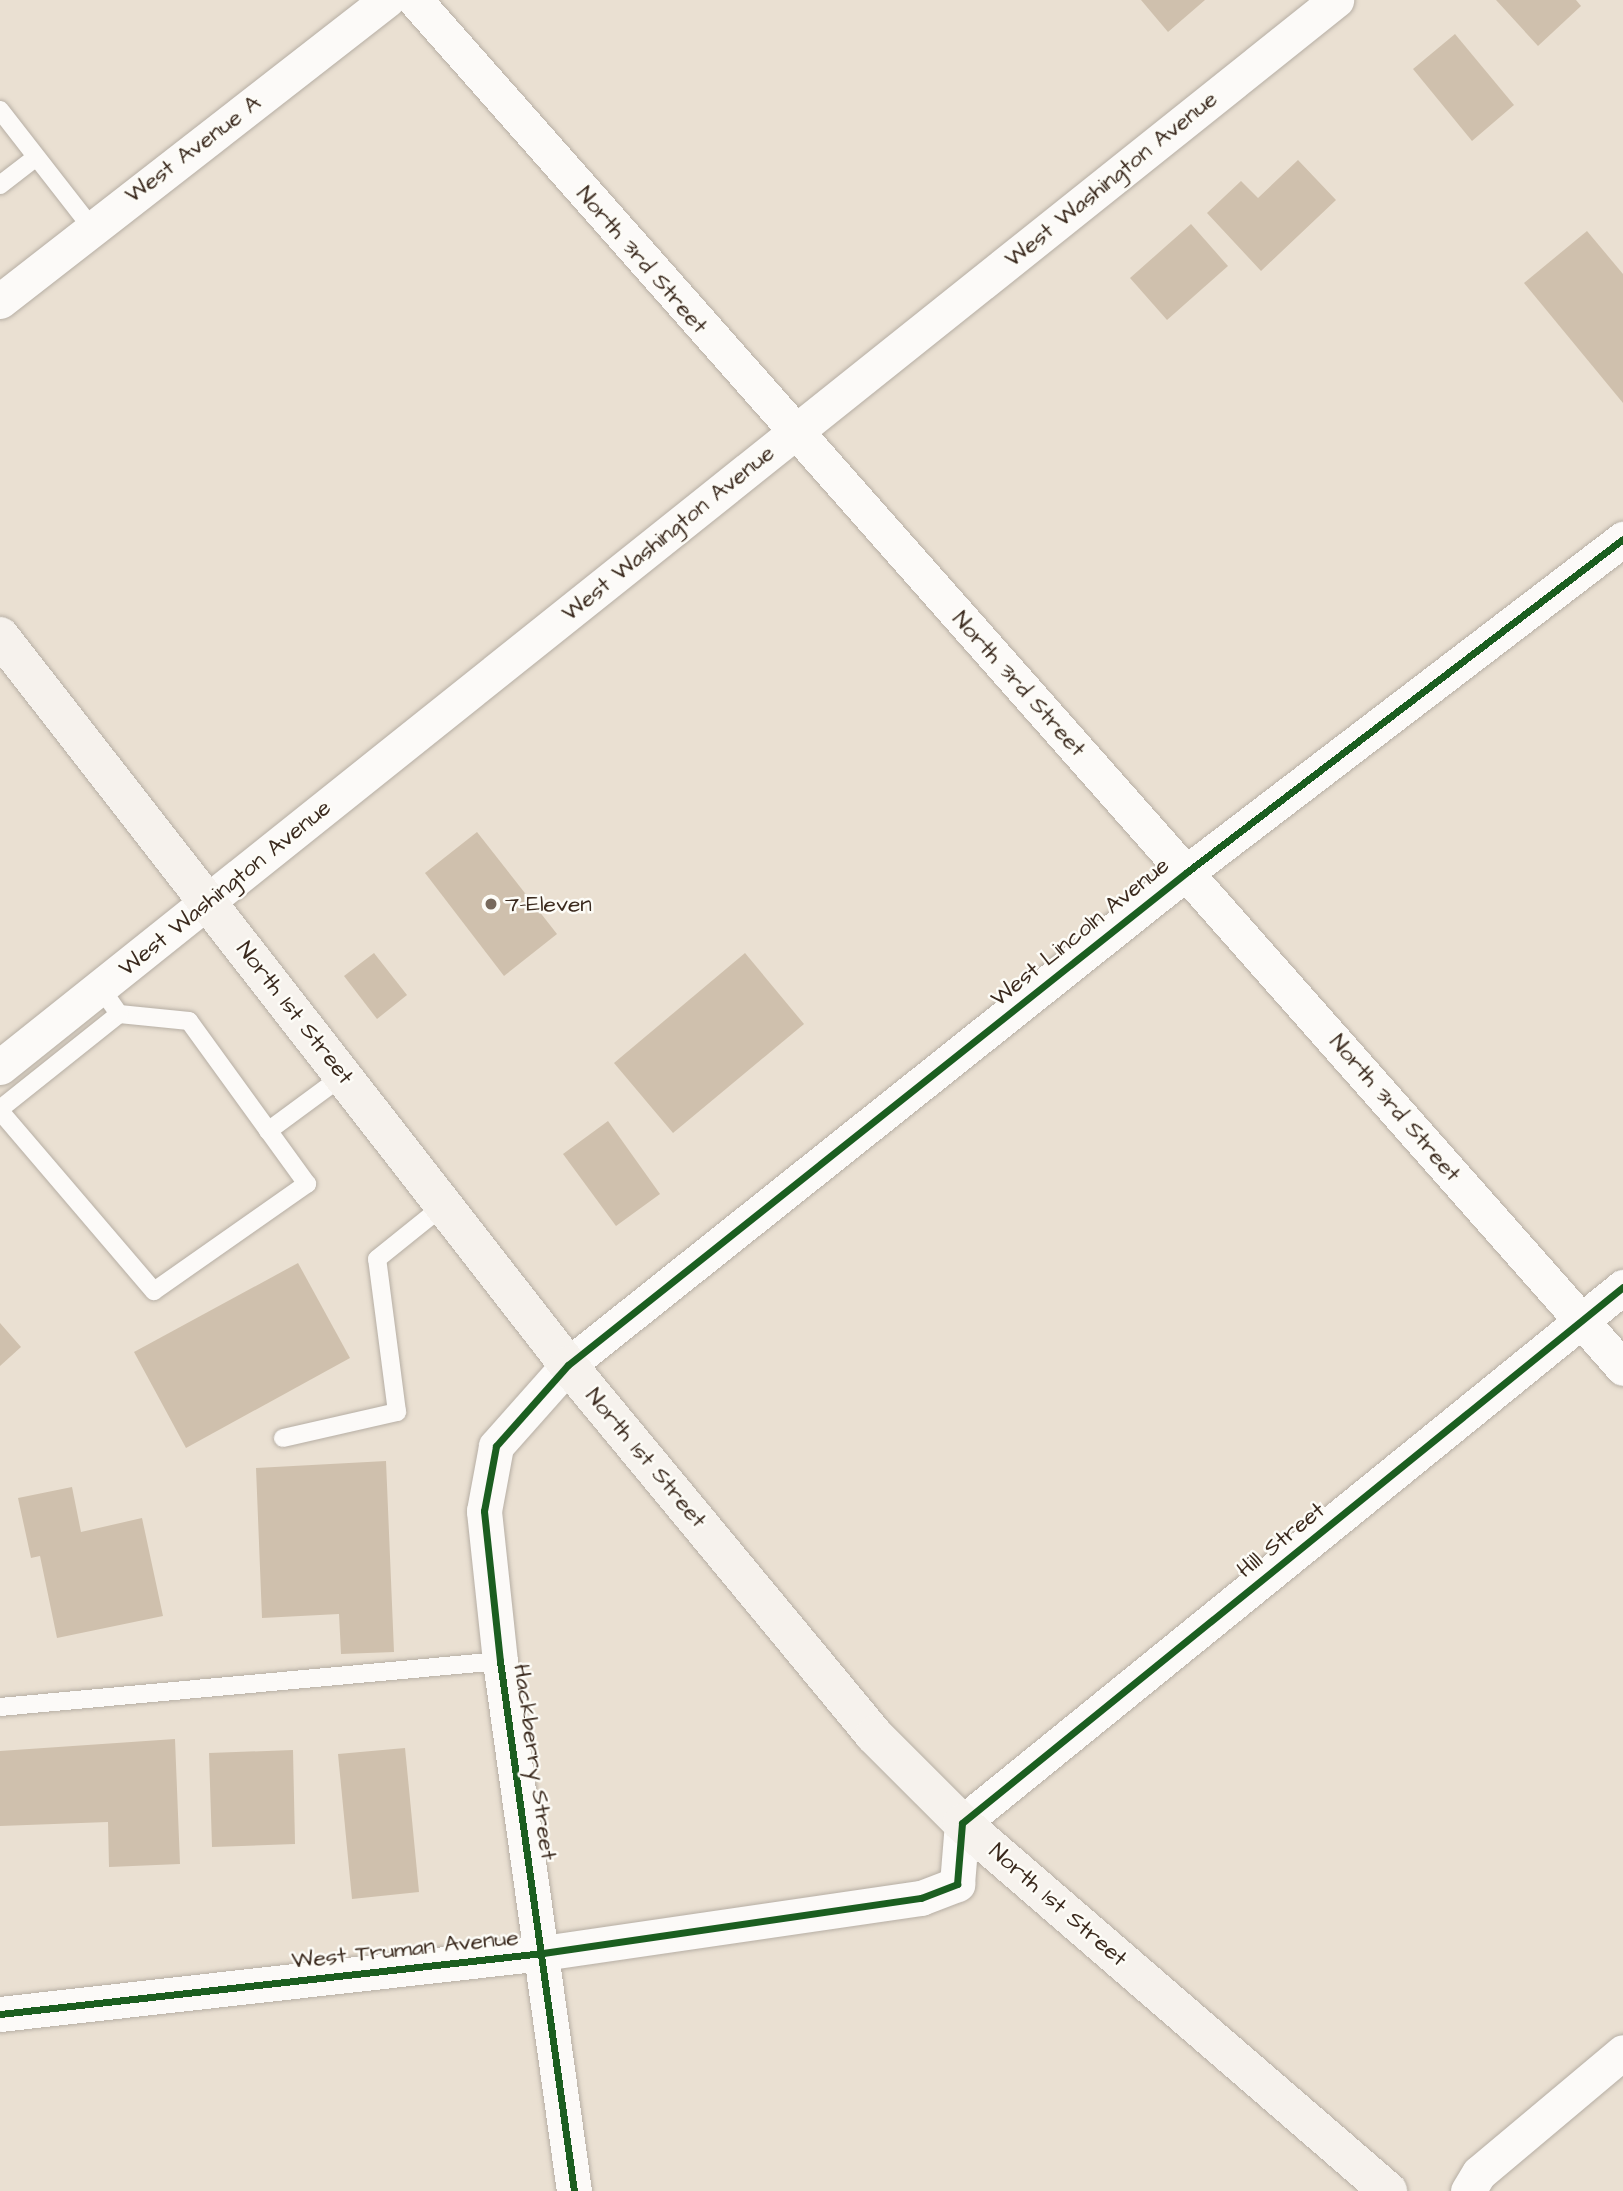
<!DOCTYPE html>
<html>
<head>
<meta charset="utf-8">
<style>
	body { margin:0 }
	#map { position:relative; width:1623px; height:2191px; overflow:hidden; background:#eae0d2; font-family:"Architects Daughter",sans-serif }
	div>[style] { position:absolute }
	.building>* { inset:0; background:#cfc0ad }
	.roads { filter:drop-shadow(0 0 2px #b6aea4) drop-shadow(0 0 2px #b6aea4) }
	.lane>* { height:18px; margin:-9px; padding:0 9px; transform-origin:9px; border-radius:9px; background:#fcfaf8 }
	.street>* { height:35px; margin:-17.5px; padding:0 17.5px; transform-origin:17.5px; border-radius:17.5px; background:#fcfaf8 }
	.secondary>* { height:38px; margin:-19px; padding:0 19px; transform-origin:19px; border-radius:19px; background:#f6f2ed }
	.cycleway>* { height:7px; margin:-3.5px; padding:0 3.5px; transform-origin:3.5px; border-radius:3.5px; background:#1b5e20 }
	.dots>* { width:19px; height:19px; translate:-50% -50%; box-sizing:border-box; border:4px solid #fdfcf7; border-radius:50% }
	span { translate:-50% -50%; white-space:nowrap; text-align:center; line-height:1.15; -webkit-text-stroke:5px #fdfcf7; paint-order:stroke }
	.street-label { font-size:23px; color:#3b2a1e }
	.poi-label { font-size:23px; color:#3b2a1e }
	.left { translate:0 -50%; text-align:left }
</style>
</head>
<body>
<div id="map">
	<div class="building">
		<i style="clip-path:polygon(1141px 0,1205px 0,1168px 32px)"></i>
		<i style="clip-path:polygon(1496px 0,1576px 0,1581px 6px,1538px 46px)"></i>
		<i style="clip-path:polygon(1455px 34px,1514px 105px,1472px 141px,1413px 69px)"></i>
		<i style="clip-path:polygon(1298px 160px,1336px 200px,1261px 271px,1207px 213px,1241px 181px,1258px 198px)"></i>
		<i style="clip-path:polygon(1191px 224px,1228px 266px,1167px 320px,1130px 278px)"></i>
		<i style="clip-path:polygon(1587px 231px,1623px 274px,1623px 403px,1524px 283px)"></i>
		<i style="clip-path:polygon(477px 832px,557px 934px,504px 976px,425px 873px)"></i>
		<i style="clip-path:polygon(374px 953px,407px 995px,377px 1019px,344px 976px)"></i>
		<i style="clip-path:polygon(745px 953px,804px 1024px,673px 1133px,614px 1063px)"></i>
		<i style="clip-path:polygon(608px 1121px,660px 1194px,616px 1226px,563px 1154px)"></i>
		<i style="clip-path:polygon(298px 1263px,350px 1358px,186px 1448px,134px 1352px)"></i>
		<i style="clip-path:polygon(0 1323px,21px 1347px,0 1366px)"></i>
		<i style="clip-path:polygon(386px 1461px,394px 1652px,341px 1654px,339px 1614px,262px 1618px,256px 1468px)"></i>
		<i style="clip-path:polygon(72px 1487px,81px 1532px,142px 1518px,163px 1616px,57px 1638px,40px 1556px,31px 1558px,18px 1498px)"></i>
		<i style="clip-path:polygon(175px 1739px,180px 1864px,109px 1867px,108px 1822px,0 1826px,0 1751px)"></i>
		<i style="clip-path:polygon(405px 1748px,419px 1892px,352px 1899px,338px 1754px)"></i>
		<i style="clip-path:polygon(293px 1750px,295px 1844px,212px 1847px,209px 1753px)"></i>
	</div>
	<div class="roads">
		<div class="lane">
			<i style="left:0;top:110px;width:148px;rotate:52.1deg"></i>
			<i style="left:0;top:185px;width:44px;rotate:-37.6deg"></i>
			<i style="left:0;top:1109px;width:152px;rotate:-38.6deg"></i>
			<i style="left:0;top:1111px;width:237px;rotate:49.5deg"></i>
			<i style="left:154px;top:1291px;width:187px;rotate:-35deg"></i>
			<i style="left:307px;top:1184px;width:201px;rotate:-125.9deg"></i>
			<i style="left:189px;top:1021px;width:70px;rotate:-174.3deg"></i>
			<i style="left:119px;top:1014px;width:33px;rotate:-125deg"></i>
			<i style="left:268px;top:1131px;width:94px;rotate:-36.4deg"></i>
			<i style="left:283px;top:1438px;width:117px;rotate:-12.8deg"></i>
			<i style="left:397px;top:1412px;width:154px;rotate:-97.4deg"></i>
			<i style="left:377px;top:1259px;width:85px;rotate:-38.8deg"></i>
			<i style="left:0;top:1707px;width:502px;rotate:-5.26deg"></i>
		</div>
		<div class="street">
			<i style="left:415px;top:0;width:1825px;rotate:48.55deg"></i>
			<i style="left:0;top:301px;width:490px;rotate:-37.9deg"></i>
			<i style="left:0;top:1067px;width:1710px;rotate:-38.61deg"></i>
			<i style="left:0;top:2014px;width:546px;rotate:-6.41deg"></i>
			<i style="left:543px;top:1953px;width:382px;rotate:-8.3deg"></i>
			<i style="left:921px;top:1898px;width:39px;rotate:-21deg"></i>
			<i style="left:957px;top:1884px;width:61px;rotate:-85.3deg"></i>
			<i style="left:962px;top:1823px;width:851px;rotate:-39.04deg"></i>
			<i style="left:574px;top:2191px;width:535px;rotate:-97.95deg"></i>
			<i style="left:500px;top:1661px;width:151px;rotate:-96.1deg"></i>
			<i style="left:484px;top:1511px;width:66px;rotate:-79.5deg"></i>
			<i style="left:496px;top:1446px;width:108px;rotate:-48.4deg"></i>
			<i style="left:568px;top:1365px;width:791px;rotate:-38.54deg"></i>
			<i style="left:1187px;top:872px;width:549px;rotate:-37.37deg"></i>
			<i style="left:1468px;top:2191px;width:21px;rotate:-59deg"></i>
			<i style="left:1479px;top:2173px;width:188px;rotate:-40deg"></i>
		</div>
		<div class="secondary">
			<i style="left:0;top:636px;width:924px;rotate:52.08deg"></i>
			<i style="left:568px;top:1365px;width:480px;rotate:50.4deg"></i>
			<i style="left:874px;top:1735px;width:124px;rotate:45deg"></i>
			<i style="left:962px;top:1823px;width:563px;rotate:40.82deg"></i>
		</div>
	</div>
	<div class="cycleway">
		<i style="left:0;top:2014px;width:546px;rotate:-6.41deg"></i>
		<i style="left:543px;top:1953px;width:382px;rotate:-8.3deg"></i>
		<i style="left:921px;top:1898px;width:39px;rotate:-21deg"></i>
		<i style="left:957px;top:1884px;width:61px;rotate:-85.3deg"></i>
		<i style="left:962px;top:1823px;width:851px;rotate:-39.04deg"></i>
		<i style="left:574px;top:2191px;width:535px;rotate:-97.95deg"></i>
		<i style="left:500px;top:1661px;width:151px;rotate:-96.1deg"></i>
		<i style="left:484px;top:1511px;width:66px;rotate:-79.5deg"></i>
		<i style="left:496px;top:1446px;width:108px;rotate:-48.4deg"></i>
		<i style="left:568px;top:1365px;width:791px;rotate:-38.54deg"></i>
		<i style="left:1187px;top:872px;width:549px;rotate:-37.37deg"></i>
	</div>
	<div class="dots">
		<i style="left:491px;top:904px;background:#786a5d"></i>
	</div>
	<div class="street-label">
		<span style="left:193px;top:149px;rotate:-37deg">West Avenue A</span>
		<span style="left:1111px;top:179px;rotate:-39deg">West Washington Avenue</span>
		<span style="left:642px;top:260px;rotate:49deg">North 3rd Street</span>
		<span style="left:668px;top:533px;rotate:-39deg">West Washington Avenue</span>
		<span style="left:1019px;top:684px;rotate:48deg">North 3rd Street</span>
		<span style="left:225px;top:888px;rotate:-39deg">West Washington Avenue</span>
		<span style="left:1080px;top:932px;rotate:-39deg">West Lincoln Avenue</span>
		<span style="left:295px;top:1013px;rotate:52deg">North 1st Street</span>
		<span style="left:1395px;top:1108px;rotate:49deg">North 3rd Street</span>
		<span style="left:646px;top:1458px;rotate:50deg">North 1st Street</span>
		<span style="left:1281px;top:1540px;rotate:-39deg">Hill Street</span>
		<span style="left:535px;top:1762px;rotate:82deg">Hackberry Street</span>
		<span style="left:1058px;top:1905px;rotate:41deg">North 1st Street</span>
		<span style="left:405px;top:1949px;rotate:-6deg">West Truman Avenue</span>
	</div>
	<div class="poi-label">
		<span class="left" style="left:505px;top:904px">7-Eleven</span>
	</div>
</div>
</body>
</html>
